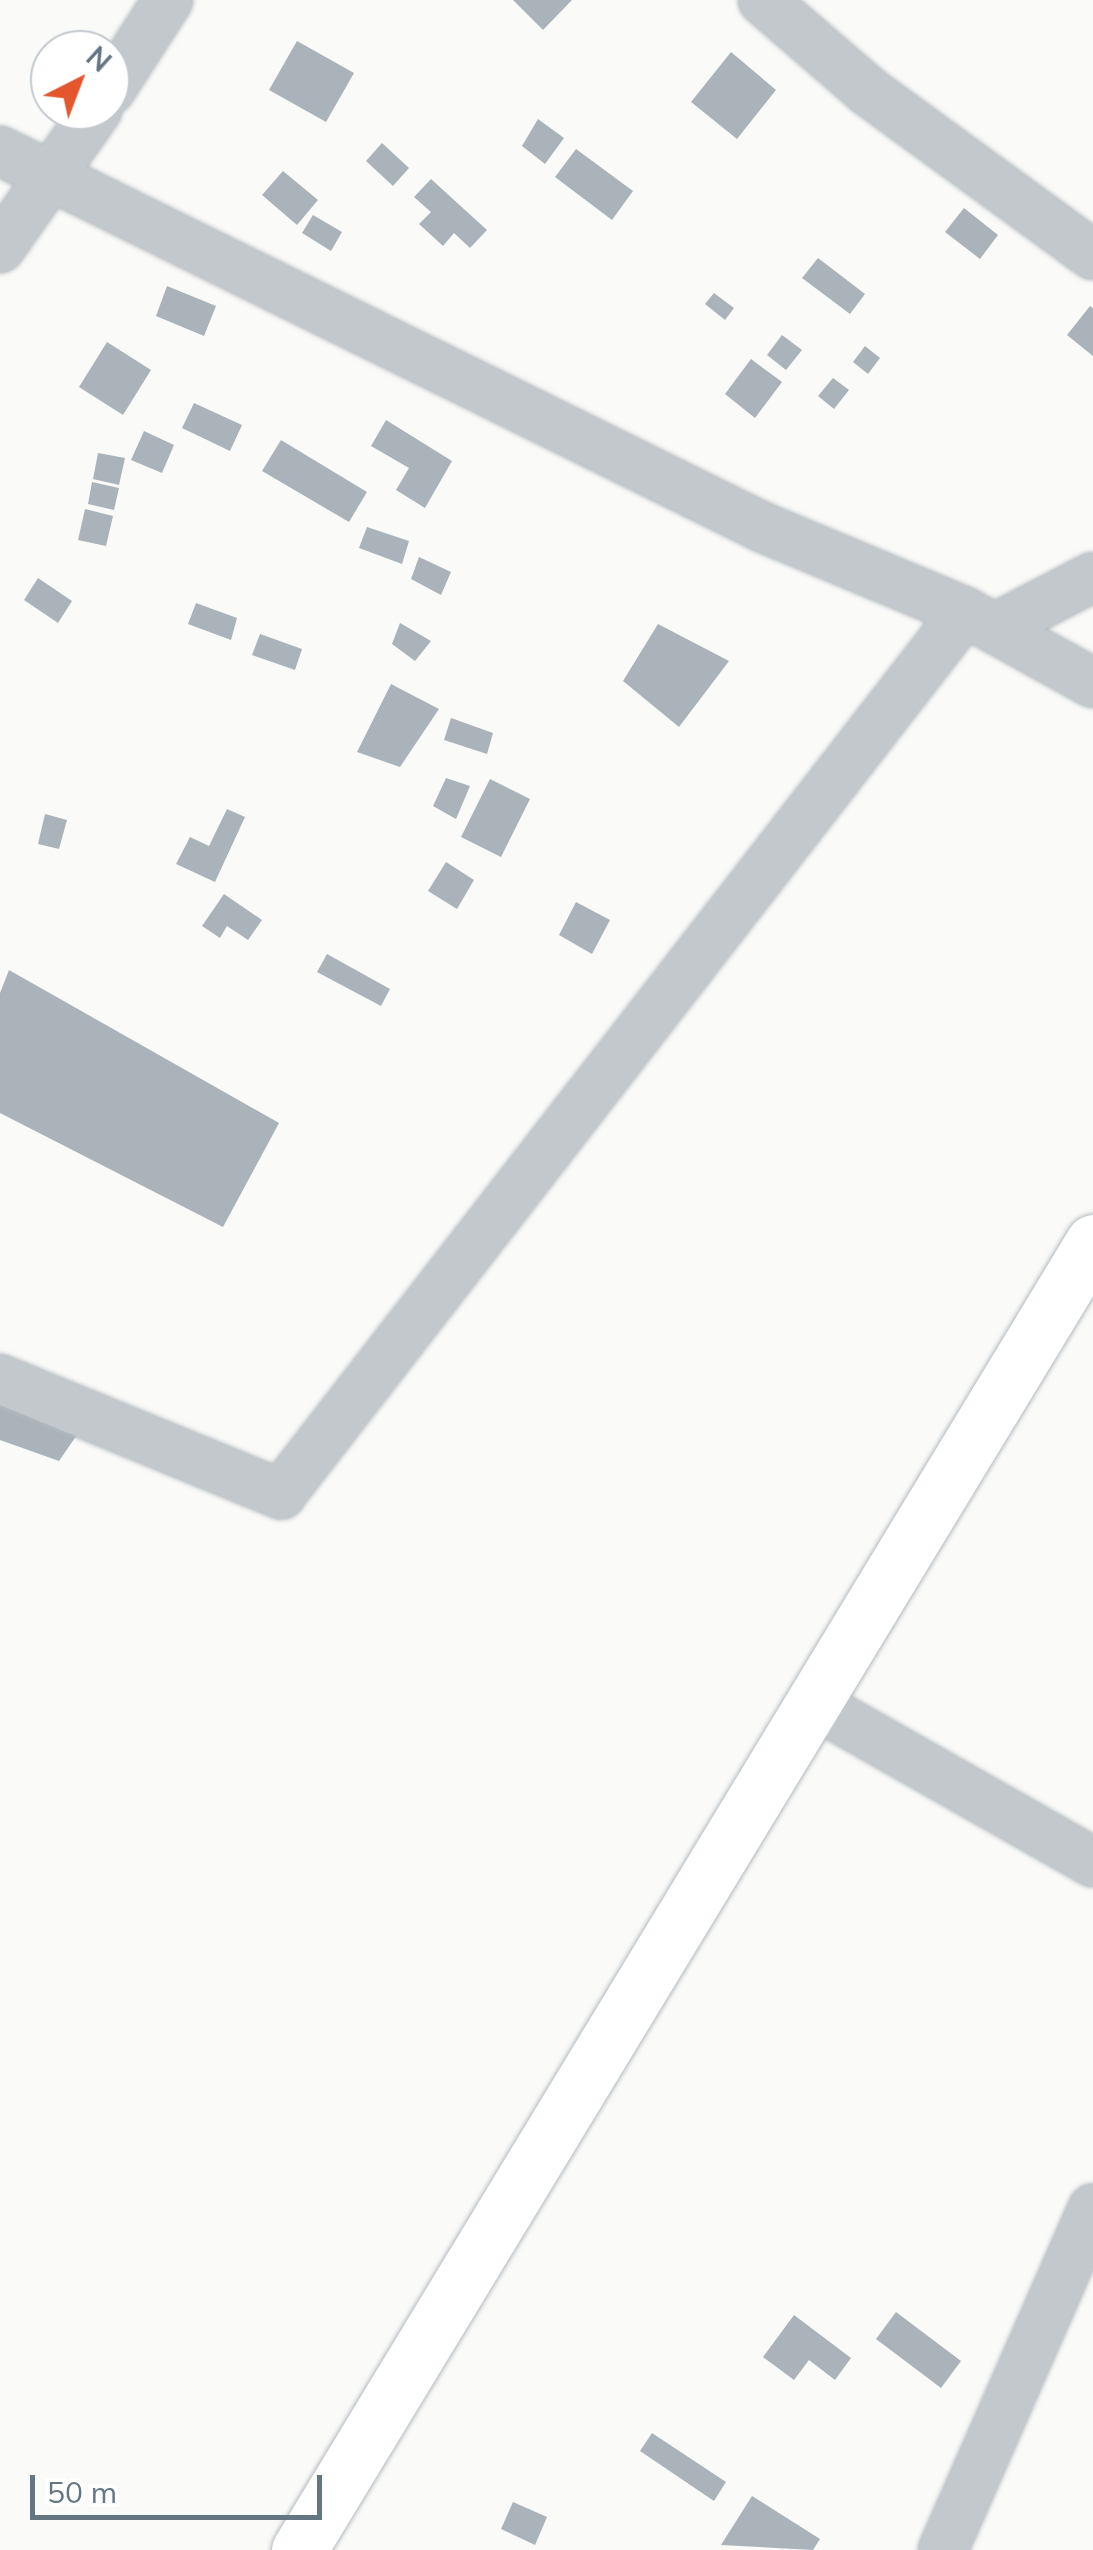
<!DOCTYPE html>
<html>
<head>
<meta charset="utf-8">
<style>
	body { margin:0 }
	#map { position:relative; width:1093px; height:2550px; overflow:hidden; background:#fafaf8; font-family:Mulish,sans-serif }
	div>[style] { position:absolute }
	.building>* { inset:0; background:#aab3b9 }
	.roads { filter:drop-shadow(0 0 2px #b3babf) drop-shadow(0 0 2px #b3babf) }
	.minor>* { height:48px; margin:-24px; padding:0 24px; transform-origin:24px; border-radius:24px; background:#c3c8cc }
	.secondary>* { height:55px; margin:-27.5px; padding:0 27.5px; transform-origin:27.5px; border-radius:27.5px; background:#fff }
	span { translate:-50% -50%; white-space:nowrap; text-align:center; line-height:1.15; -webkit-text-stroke:10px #fff; paint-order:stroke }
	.north { position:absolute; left:30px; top:30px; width:100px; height:100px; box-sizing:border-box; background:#fff; border:2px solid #c1c8cd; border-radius:50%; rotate:42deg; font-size:28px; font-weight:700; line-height:40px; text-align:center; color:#657683 }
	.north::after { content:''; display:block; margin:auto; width:35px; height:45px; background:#e4572e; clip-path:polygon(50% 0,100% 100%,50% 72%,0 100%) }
	.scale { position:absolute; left:30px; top:2475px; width:292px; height:45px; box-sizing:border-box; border:5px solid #657683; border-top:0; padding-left:12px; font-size:30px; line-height:35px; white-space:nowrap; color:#657683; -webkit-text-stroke:8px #fff; paint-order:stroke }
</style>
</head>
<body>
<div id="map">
	<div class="building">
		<i style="clip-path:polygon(513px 0,572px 0,543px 30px)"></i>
		<i style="clip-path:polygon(297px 41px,354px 73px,326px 122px,269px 90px)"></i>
		<i style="clip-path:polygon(731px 52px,776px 90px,737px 139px,691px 102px)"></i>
		<i style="clip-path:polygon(538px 119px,564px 138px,545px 164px,522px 146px)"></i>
		<i style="clip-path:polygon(382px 143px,409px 168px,393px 186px,366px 161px)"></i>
		<i style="clip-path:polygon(576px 149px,633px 191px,612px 220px,555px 177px)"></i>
		<i style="clip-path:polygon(283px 171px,318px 200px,297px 225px,262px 195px)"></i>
		<i style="clip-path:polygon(431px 179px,487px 230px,470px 248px,454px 233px,443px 246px,419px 224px,431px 212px,414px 197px)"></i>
		<i style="clip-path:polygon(964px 208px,998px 235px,980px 259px,945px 232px)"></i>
		<i style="clip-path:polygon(313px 215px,342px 232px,331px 251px,302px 233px)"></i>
		<i style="clip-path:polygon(818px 258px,865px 294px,850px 314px,802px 278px)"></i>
		<i style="clip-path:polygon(167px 286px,216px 306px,204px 336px,156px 316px)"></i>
		<i style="clip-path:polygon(714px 293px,734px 308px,725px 320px,705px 304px)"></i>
		<i style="clip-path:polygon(1090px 306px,1093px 308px,1093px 356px,1067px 335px)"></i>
		<i style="clip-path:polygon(782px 335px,802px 350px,786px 370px,767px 355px)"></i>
		<i style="clip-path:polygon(107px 342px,151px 370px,123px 415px,79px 387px)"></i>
		<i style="clip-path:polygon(865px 346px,880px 358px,868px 374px,853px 362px)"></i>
		<i style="clip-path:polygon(751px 359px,782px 382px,755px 418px,725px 394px)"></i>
		<i style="clip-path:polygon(833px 378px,849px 390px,834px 409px,818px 396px)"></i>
		<i style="clip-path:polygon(194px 403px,242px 425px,230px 451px,182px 428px)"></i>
		<i style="clip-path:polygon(386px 420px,452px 461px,425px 508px,396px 490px,409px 468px,371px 446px)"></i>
		<i style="clip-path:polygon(144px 431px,174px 445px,162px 473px,131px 460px)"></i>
		<i style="clip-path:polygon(281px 440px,367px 492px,349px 522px,262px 471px)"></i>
		<i style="clip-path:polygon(98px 453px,125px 458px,119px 485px,93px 479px)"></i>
		<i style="clip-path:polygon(92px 482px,119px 488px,114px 510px,88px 504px)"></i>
		<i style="clip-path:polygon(85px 509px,113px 516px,106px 546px,78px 540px)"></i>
		<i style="clip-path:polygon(367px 527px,409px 541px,402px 564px,359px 548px)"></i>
		<i style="clip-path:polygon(419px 557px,451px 572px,441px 595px,411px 579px)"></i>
		<i style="clip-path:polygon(38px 578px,72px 601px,58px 623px,24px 600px)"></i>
		<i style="clip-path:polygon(196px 603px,237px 618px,231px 640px,188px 624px)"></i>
		<i style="clip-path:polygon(400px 623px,431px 641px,415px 661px,392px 644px)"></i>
		<i style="clip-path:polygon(658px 624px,729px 661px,679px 727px,623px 681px)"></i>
		<i style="clip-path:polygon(260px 634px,302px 649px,295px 670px,252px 655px)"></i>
		<i style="clip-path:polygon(391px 684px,439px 709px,400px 767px,357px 752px)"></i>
		<i style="clip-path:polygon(451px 718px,493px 733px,487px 754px,444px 740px)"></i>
		<i style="clip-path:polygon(446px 778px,470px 786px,456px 819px,433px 806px)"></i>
		<i style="clip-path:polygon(490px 779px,530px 799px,501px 857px,461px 837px)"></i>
		<i style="clip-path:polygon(227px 809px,245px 817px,215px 882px,176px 864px,190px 837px,209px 846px)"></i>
		<i style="clip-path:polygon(45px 814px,67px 820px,59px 849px,38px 844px)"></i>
		<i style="clip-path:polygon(446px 862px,474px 880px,457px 909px,428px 891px)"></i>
		<i style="clip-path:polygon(224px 894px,262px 920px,248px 940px,227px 926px,220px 938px,202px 926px)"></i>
		<i style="clip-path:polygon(576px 902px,610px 920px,592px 954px,559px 935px)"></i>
		<i style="clip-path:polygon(327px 954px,390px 989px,381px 1006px,317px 972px)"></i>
		<i style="clip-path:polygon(9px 970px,279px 1123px,223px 1227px,0 1113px,0 993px)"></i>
		<i style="clip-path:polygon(0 1394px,81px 1429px,59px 1461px,0 1440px)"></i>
		<i style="clip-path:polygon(896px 2312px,961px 2361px,941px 2388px,876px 2339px)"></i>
		<i style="clip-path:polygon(794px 2315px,851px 2358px,835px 2380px,809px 2360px,794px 2380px,763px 2357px)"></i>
		<i style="clip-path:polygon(652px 2433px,726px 2482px,714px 2501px,640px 2451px)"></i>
		<i style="clip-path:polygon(752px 2496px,820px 2539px,813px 2550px,721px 2545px)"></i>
		<i style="clip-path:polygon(513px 2502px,547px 2517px,535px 2545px,501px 2529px)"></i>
	</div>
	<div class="roads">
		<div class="minor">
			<i style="left:763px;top:0;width:139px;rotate:40.9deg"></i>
			<i style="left:868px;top:91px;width:278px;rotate:36.1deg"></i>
			<i style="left:110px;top:90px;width:107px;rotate:-57.2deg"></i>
			<i style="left:0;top:151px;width:850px;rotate:26.26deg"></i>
			<i style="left:762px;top:527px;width:220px;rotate:22.7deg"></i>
			<i style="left:965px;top:612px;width:146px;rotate:29deg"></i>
			<i style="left:0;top:248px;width:169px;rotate:-54.9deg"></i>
			<i style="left:995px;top:628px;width:110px;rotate:-27.5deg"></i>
			<i style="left:0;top:1379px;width:304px;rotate:22.3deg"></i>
			<i style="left:281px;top:1494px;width:1116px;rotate:-52.21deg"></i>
			<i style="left:818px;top:1706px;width:316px;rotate:29.6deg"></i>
			<i style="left:943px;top:2550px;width:373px;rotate:-66.3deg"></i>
		</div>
		<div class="secondary">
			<i style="left:299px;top:2550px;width:1530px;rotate:-58.74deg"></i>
		</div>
	</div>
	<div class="north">N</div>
	<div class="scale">50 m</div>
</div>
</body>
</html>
